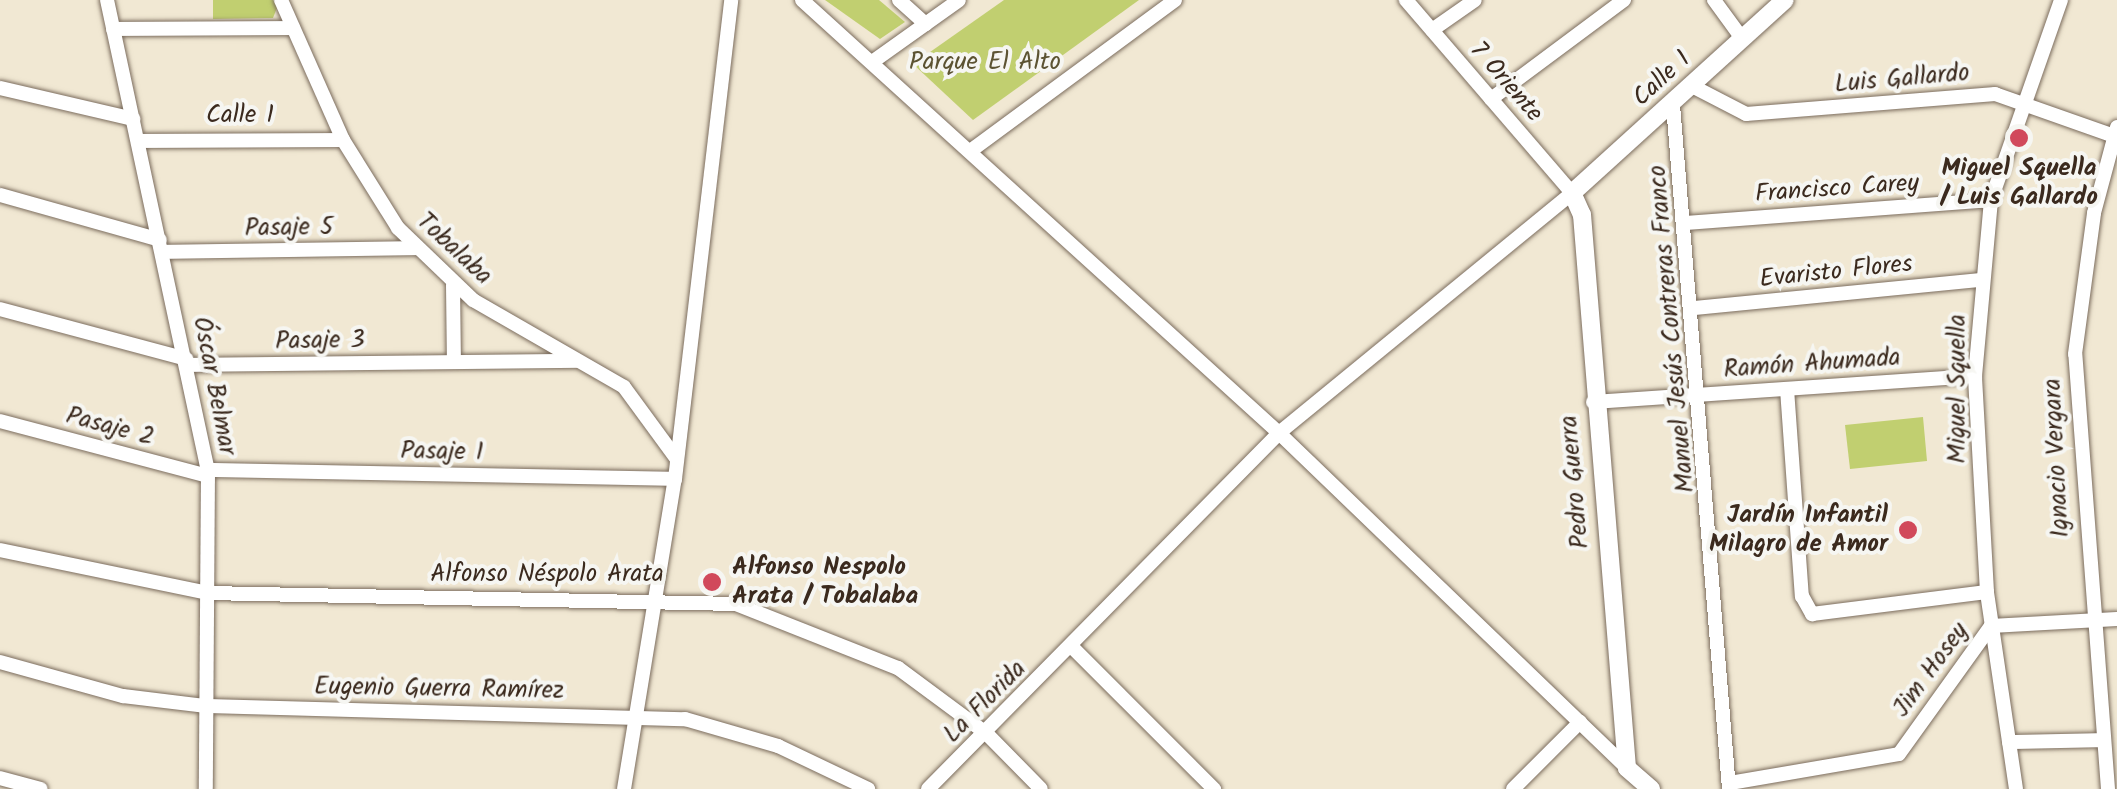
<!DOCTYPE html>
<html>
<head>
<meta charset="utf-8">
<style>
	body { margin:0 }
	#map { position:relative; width:2117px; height:789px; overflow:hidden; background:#f1e8d3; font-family:Kalam,sans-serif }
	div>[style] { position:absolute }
	.green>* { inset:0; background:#c1cf70 }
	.roads { filter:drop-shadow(0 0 2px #7b6c5d) drop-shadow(0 0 2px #7b6c5d) }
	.minor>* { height:14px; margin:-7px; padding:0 7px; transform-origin:7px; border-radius:7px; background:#fff }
	.tertiary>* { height:18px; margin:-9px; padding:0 9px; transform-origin:9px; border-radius:9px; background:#fff }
	.dots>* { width:28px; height:28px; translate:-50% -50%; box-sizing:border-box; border:5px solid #f6f6f2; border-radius:50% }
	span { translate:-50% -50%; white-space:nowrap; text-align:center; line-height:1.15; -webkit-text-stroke:8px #f6f6f2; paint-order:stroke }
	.park-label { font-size:25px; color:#5c5332 }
	.street-label { font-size:25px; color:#3b2a1e }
	.poi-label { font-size:25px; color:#3b2a1e; font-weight:700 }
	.right { translate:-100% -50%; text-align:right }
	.left { translate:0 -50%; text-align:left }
</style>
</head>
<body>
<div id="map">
	<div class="green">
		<i style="clip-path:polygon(213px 0,276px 0,278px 5px,273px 18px,213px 19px)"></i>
		<i style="clip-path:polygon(825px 0,879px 0,905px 22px,880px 39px)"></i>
		<i style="clip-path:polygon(1004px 0,1139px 0,973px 120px,913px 64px)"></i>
		<i style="clip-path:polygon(1923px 417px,1927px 461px,1850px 469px,1845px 425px)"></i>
	</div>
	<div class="roads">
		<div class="minor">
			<i style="left:107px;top:0;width:481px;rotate:77.9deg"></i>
			<i style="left:208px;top:470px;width:319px;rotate:90.4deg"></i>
			<i style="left:281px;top:0;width:153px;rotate:66.1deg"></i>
			<i style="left:343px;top:140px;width:104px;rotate:58deg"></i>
			<i style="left:398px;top:228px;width:104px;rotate:43.8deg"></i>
			<i style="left:473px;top:300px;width:174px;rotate:29.9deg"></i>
			<i style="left:624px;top:387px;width:88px;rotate:53.8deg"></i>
			<i style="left:802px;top:0;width:644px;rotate:42.23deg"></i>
			<i style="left:1279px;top:433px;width:483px;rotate:43.9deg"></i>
			<i style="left:899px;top:0;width:36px;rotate:42deg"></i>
			<i style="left:1714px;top:0;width:46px;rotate:53.9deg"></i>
			<i style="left:113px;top:29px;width:180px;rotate:-0.3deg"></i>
			<i style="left:1432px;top:30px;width:52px;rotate:-34.9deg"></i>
			<i style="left:875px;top:60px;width:103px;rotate:-35.5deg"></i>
			<i style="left:1692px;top:86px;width:61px;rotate:27.4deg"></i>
			<i style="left:1746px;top:114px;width:250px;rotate:-4.6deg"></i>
			<i style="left:1995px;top:94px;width:129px;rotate:19.4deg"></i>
			<i style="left:0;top:88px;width:137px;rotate:13.1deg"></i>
			<i style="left:1491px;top:99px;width:166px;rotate:-36.7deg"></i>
			<i style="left:1673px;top:105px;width:686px;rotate:85.32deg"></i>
			<i style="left:138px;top:141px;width:205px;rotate:-0.3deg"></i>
			<i style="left:973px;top:149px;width:251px;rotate:-36.4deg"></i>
			<i style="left:0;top:195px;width:166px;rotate:15.7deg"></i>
			<i style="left:1686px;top:223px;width:306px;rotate:-4.3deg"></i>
			<i style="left:162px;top:252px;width:254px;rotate:-0.9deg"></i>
			<i style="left:453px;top:285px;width:77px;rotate:89.3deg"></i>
			<i style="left:1694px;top:308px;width:289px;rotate:-5.6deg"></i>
			<i style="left:0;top:309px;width:193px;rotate:15deg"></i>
			<i style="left:187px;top:365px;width:389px;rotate:-0.6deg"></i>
			<i style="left:1787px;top:389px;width:208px;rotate:85.9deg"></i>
			<i style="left:1802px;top:596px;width:21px;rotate:61deg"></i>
			<i style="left:1812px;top:614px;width:176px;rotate:-7.2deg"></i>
			<i style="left:1593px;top:402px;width:383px;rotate:-3.9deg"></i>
			<i style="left:0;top:421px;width:215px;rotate:14.8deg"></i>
			<i style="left:208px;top:470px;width:467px;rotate:1.1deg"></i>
			<i style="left:0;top:550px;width:211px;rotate:11.7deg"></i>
			<i style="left:207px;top:593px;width:529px;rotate:1.19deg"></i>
			<i style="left:736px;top:604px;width:174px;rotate:21.6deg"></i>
			<i style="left:898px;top:668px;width:109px;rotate:36.5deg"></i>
			<i style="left:986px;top:733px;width:78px;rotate:45.5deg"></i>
			<i style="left:1991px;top:626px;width:126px;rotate:-3.2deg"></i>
			<i style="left:1072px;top:647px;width:201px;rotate:45deg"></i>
			<i style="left:0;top:662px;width:128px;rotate:15.5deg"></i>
			<i style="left:123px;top:696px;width:84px;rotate:6.9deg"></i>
			<i style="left:206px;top:706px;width:479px;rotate:1.6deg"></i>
			<i style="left:685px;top:719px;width:97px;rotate:16.2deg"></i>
			<i style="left:778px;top:746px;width:100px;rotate:25.5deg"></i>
			<i style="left:2009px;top:742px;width:92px;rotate:-1.2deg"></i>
			<i style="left:0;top:778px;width:42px;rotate:15deg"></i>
			<i style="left:1730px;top:783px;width:171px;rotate:-9.7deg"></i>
			<i style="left:1899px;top:754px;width:158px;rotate:-54.3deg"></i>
			<i style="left:624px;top:789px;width:314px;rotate:-80.7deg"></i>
			<i style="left:675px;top:479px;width:482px;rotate:-83.3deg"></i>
			<i style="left:928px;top:789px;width:500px;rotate:-45.4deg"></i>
			<i style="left:1279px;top:433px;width:379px;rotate:-39.3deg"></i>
			<i style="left:1572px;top:193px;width:255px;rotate:-130.7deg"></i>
			<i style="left:1513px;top:789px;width:95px;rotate:-45deg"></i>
			<i style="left:2016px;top:789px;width:199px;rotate:-98.4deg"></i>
			<i style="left:1987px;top:592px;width:216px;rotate:-93.2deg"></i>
			<i style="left:1975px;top:376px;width:177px;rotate:-84.8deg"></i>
			<i style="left:1991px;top:200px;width:212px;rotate:-70.7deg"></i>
			<i style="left:2108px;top:789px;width:436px;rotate:-94.3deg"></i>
			<i style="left:2075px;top:354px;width:142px;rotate:-82.3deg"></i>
			<i style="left:2094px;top:213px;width:89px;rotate:-75deg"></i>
		</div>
		<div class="tertiary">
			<i style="left:1651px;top:789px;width:32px;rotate:-139deg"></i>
			<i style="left:1627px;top:768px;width:555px;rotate:-94.65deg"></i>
			<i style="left:1582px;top:215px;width:24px;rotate:-114deg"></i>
			<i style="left:1572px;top:193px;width:287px;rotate:-42.2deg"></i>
		</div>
	</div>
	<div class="dots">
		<i style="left:2019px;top:138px;background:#d1495b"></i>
		<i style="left:1908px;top:530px;background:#d1495b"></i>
		<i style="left:712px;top:582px;background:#d1495b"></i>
	</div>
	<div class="park-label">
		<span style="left:985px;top:62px">Parque El Alto</span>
	</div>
	<div class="street-label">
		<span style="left:1662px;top:79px;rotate:-43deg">Calle 1</span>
		<span style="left:1902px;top:79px;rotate:-5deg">Luis Gallardo</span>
		<span style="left:1506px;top:82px;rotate:49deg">7 Oriente</span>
		<span style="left:240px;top:115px">Calle 1</span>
		<span style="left:1837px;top:189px;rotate:-4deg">Francisco Carey</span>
		<span style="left:289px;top:228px;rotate:-1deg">Pasaje 5</span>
		<span style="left:454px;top:249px;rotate:43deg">Tobalaba</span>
		<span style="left:1836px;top:272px;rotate:-6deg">Evaristo Flores</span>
		<span style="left:1672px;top:329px;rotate:-95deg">Manuel Jesús Contreras Franco</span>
		<span style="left:320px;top:341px;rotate:-1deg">Pasaje 3</span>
		<span style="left:1812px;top:364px;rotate:-4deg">Ramón Ahumada</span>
		<span style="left:214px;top:386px;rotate:79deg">Óscar Belmar</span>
		<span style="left:1958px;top:389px;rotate:-90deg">Miguel Squella</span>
		<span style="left:110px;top:427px;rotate:15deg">Pasaje 2</span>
		<span style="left:442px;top:452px;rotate:1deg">Pasaje 1</span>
		<span style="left:2057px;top:458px;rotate:-93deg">Ignacio Vergara</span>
		<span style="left:1575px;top:482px;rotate:-95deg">Pedro Guerra</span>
		<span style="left:547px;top:574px">Alfonso Néspolo Arata</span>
		<span style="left:1931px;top:670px;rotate:-54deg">Jim Hosey</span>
		<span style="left:439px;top:689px;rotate:1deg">Eugenio Guerra Ramírez</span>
		<span style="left:985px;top:702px;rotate:-45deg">La Florida</span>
	</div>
	<div class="poi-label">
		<span style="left:2019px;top:183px">Miguel Squella<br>/ Luis Gallardo</span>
		<span class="right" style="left:1888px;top:530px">Jardín Infantil<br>Milagro de Amor</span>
		<span class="left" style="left:732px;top:582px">Alfonso Nespolo<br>Arata / Tobalaba</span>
	</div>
</div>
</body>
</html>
